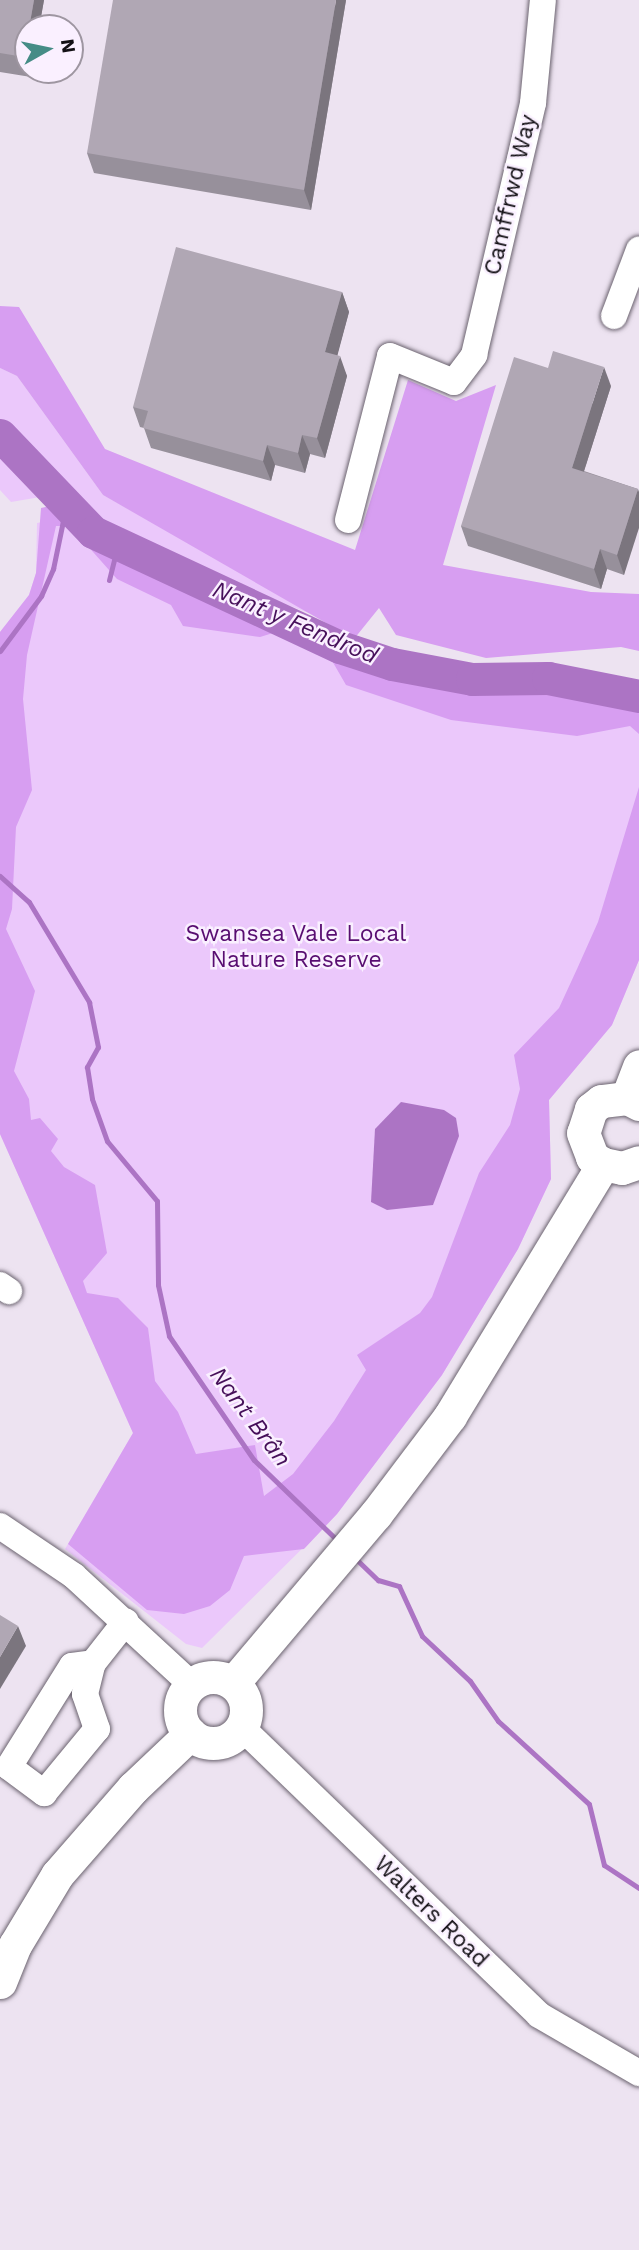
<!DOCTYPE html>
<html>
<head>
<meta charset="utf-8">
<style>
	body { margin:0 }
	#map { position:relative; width:639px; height:2250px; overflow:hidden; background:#ede3f1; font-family:"Work Sans",sans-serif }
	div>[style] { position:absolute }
	.green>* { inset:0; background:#ebc8fb }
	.forest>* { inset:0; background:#d79ef1 }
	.water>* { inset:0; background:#ac74c4 }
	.stream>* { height:5px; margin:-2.5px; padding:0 2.5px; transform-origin:2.5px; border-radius:2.5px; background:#ac74c4 }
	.river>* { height:33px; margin:-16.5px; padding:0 16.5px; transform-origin:16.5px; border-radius:16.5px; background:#ac74c4 }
	.roads { filter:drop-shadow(0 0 2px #6b636f) drop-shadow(0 0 2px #6b636f) }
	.minor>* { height:26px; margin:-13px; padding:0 13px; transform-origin:13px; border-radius:13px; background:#fff }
	.major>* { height:33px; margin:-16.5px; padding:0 16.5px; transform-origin:16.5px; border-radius:16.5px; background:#fff }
	.major>.ring { margin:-16.5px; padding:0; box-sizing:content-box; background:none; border:33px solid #fff; border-radius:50% }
	.wall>* { inset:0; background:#97909b }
	.shaded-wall>* { inset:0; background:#7b757e }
	.building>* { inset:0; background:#b0a7b4 }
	span { translate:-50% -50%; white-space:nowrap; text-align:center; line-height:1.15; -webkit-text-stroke:5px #faf0ff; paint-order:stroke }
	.street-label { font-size:23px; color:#131015 }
	.park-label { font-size:23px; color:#580d71 }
	.water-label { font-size:24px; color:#46105a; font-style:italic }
	.north { position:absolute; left:14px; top:14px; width:70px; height:70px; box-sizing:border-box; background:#faf0ff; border:2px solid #9e96a1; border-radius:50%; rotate:81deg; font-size:19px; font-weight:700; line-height:28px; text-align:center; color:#131015 }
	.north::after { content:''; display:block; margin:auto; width:24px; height:32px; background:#458c86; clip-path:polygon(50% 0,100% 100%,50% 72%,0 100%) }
</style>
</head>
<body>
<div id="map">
	<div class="green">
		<i style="clip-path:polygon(0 368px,17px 376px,103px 495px,327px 620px,145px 550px,87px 518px,64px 493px,11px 502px,0 490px)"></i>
		<i style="clip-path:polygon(71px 517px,94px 536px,283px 627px,362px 659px,432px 678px,504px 687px,553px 686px,639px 702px,639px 960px,612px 1025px,549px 1100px,551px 1179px,518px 1249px,442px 1375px,337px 1514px,202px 1648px,186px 1644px,65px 1549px,133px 1433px,0 1134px,0 632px,29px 595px,36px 573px,37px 523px)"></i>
	</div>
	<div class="forest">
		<i style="clip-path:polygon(0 306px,19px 307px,105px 449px,355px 550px,408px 380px,456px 401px,496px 385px,443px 565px,591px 592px,639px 594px,639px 651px,621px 647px,486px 658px,396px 635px,379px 608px,354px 639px,103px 495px,17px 376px,0 368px)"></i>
		<i style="clip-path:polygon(59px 504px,93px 536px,268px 620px,273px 633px,260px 637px,183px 626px,171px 605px,117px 579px,70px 526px,56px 526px,27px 655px,23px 699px,32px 790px,16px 827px,12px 909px,6px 929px,35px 991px,14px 1071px,29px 1099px,31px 1120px,40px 1118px,58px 1139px,51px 1151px,64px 1167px,95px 1185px,107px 1253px,83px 1281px,87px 1293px,118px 1298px,148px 1328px,155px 1381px,178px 1412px,196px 1454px,255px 1445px,264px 1496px,293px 1474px,334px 1421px,366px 1370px,357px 1355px,420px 1313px,432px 1297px,479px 1173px,510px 1125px,520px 1089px,514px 1055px,559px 1008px,577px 969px,598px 922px,639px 787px,639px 960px,612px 1025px,549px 1100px,551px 1179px,518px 1249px,442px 1375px,337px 1514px,304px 1549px,244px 1556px,230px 1590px,210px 1606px,184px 1614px,147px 1610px,68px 1544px,133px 1433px,0 1134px,0 632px,29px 595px,36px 573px,41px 508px)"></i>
		<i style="clip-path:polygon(334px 648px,432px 678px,504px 687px,553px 686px,639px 702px,639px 734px,630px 726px,577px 736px,451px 720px,346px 685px,331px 659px)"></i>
	</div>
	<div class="water">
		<i style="clip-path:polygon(401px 1102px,444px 1110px,456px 1118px,459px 1136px,433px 1205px,387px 1210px,371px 1202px,375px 1129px)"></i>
	</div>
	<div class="stream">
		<i style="left:109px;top:580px;width:37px;rotate:-76deg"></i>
		<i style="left:0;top:651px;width:69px;rotate:-53.3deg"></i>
		<i style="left:41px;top:596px;width:30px;rotate:-66deg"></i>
		<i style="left:53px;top:569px;width:54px;rotate:-78.3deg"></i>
		<i style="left:64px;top:516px;width:17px;rotate:-100deg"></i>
		<i style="left:595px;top:687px;width:12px;rotate:-66deg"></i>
		<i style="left:0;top:876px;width:39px;rotate:42deg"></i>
		<i style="left:29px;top:902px;width:117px;rotate:59deg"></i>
		<i style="left:89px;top:1002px;width:46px;rotate:78.7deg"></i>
		<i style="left:98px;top:1047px;width:23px;rotate:119deg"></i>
		<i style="left:87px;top:1067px;width:32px;rotate:81deg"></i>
		<i style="left:92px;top:1099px;width:45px;rotate:70.3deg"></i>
		<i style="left:107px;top:1141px;width:78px;rotate:50.2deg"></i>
		<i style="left:157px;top:1201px;width:84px;rotate:89.3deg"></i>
		<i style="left:158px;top:1285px;width:52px;rotate:77.8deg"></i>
		<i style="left:169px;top:1336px;width:150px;rotate:55.6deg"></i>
		<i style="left:254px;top:1460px;width:117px;rotate:44deg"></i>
		<i style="left:355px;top:1558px;width:32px;rotate:44deg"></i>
		<i style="left:378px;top:1580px;width:22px;rotate:16deg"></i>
		<i style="left:399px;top:1586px;width:55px;rotate:65.3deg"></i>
		<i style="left:422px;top:1636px;width:66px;rotate:43.2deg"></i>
		<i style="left:470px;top:1681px;width:49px;rotate:55deg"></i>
		<i style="left:498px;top:1721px;width:123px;rotate:42.4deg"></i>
		<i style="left:589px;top:1804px;width:63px;rotate:76.2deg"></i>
		<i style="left:604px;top:1865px;width:42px;rotate:33.3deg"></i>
	</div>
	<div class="river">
		<i style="left:0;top:435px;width:134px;rotate:46.2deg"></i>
		<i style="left:93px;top:532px;width:272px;rotate:25deg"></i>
		<i style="left:340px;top:647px;width:55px;rotate:18.1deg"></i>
		<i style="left:392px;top:664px;width:81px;rotate:10.6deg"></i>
		<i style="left:472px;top:679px;width:76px;rotate:-0.8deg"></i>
		<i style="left:548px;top:678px;width:93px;rotate:11.2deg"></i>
	</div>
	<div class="roads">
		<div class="minor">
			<i style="left:614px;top:316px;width:71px;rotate:-69.3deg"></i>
			<i style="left:348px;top:520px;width:169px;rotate:-75.6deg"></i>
			<i style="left:390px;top:356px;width:69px;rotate:22.1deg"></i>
			<i style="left:454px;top:382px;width:34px;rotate:-53deg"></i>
			<i style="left:474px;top:355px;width:259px;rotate:-76.8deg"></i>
			<i style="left:533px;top:103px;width:103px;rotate:-84.5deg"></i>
			<i style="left:0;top:1285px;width:11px;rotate:34deg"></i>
			<i style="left:0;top:1526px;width:89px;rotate:34deg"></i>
			<i style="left:74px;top:1576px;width:159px;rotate:42.7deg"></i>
			<i style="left:93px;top:1663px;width:21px;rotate:172deg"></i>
			<i style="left:72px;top:1666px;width:119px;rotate:122deg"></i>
			<i style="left:9px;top:1767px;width:44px;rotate:36.6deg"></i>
			<i style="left:44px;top:1793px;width:83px;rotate:-50.4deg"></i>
			<i style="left:97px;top:1729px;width:37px;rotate:-109deg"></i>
			<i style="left:85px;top:1694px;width:32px;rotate:-76deg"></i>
			<i style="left:93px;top:1663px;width:53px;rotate:-51.8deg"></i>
			<i style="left:241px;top:1727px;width:414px;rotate:44deg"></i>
			<i style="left:539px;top:2015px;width:116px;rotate:30.1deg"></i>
		</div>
		<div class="major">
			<i style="left:627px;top:1098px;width:34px;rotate:-69deg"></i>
			<i style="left:639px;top:1104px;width:13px;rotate:-153deg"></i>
			<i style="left:627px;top:1098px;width:26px;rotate:173deg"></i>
			<i style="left:601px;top:1101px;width:13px;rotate:141deg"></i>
			<i style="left:591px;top:1109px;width:25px;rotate:108deg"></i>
			<i style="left:583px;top:1133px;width:26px;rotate:69deg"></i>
			<i style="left:592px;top:1157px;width:13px;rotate:32deg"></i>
			<i style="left:603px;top:1164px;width:19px;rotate:12deg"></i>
			<i style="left:622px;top:1168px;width:18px;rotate:-19deg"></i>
			<i class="ring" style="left:180px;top:1677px;width:33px;height:33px"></i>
			<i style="left:233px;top:1683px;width:221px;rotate:-49.8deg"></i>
			<i style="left:376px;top:1514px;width:123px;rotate:-52.9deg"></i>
			<i style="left:450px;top:1416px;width:295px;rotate:-58.7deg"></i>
			<i style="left:0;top:1982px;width:40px;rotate:-68deg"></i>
			<i style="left:15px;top:1945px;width:82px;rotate:-59deg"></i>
			<i style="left:57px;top:1875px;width:116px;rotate:-48.9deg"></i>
			<i style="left:133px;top:1788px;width:79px;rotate:-43.5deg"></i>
		</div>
	</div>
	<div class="wall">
		<i style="clip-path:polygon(0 0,44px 0,39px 28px,28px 28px,28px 70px,32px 70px,31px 77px,0 72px)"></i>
		<i style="clip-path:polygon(346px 0,311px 210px,94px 173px,87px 153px)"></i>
		<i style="clip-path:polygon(342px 292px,349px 312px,337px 355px,347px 376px,325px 458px,310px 454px,305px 473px,275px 465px,271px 481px,151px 448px,144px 428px,140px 427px,133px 407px)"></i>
		<i style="clip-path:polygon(611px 386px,584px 471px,638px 489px,624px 575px,607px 569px,601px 589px,468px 546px,461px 526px)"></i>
	</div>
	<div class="shaded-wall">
		<i style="clip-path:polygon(34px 0,44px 0,39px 28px,29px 28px)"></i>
		<i style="clip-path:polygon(336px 0,346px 0,311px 210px,304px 190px)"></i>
		<i style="clip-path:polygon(28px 32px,28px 69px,24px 57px)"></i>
		<i style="clip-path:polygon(342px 292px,349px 312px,333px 372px,325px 352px)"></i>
		<i style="clip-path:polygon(340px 356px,347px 376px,325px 458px,317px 438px)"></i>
		<i style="clip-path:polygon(604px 367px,611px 386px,579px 487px,572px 468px)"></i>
		<i style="clip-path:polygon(302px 435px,310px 454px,305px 473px,298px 453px)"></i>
		<i style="clip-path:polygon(267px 445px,275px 465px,271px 481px,263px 461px)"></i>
		<i style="clip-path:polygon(638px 489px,639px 492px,639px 528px,624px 575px,617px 555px)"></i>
		<i style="clip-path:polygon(600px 549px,607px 569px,601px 589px,594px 569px)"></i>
		<i style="clip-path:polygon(18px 1626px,26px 1646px,0 1689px,0 1657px)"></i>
	</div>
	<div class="building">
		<i style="clip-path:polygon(0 0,34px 0,24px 57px,0 53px)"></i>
		<i style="clip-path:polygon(113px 0,336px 0,304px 190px,87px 153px)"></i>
		<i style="clip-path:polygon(176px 247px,342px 292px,325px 352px,340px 356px,317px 438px,302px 435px,298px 453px,267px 445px,263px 461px,143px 428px,148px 411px,133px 407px)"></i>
		<i style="clip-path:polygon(553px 351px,604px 367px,572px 468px,638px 489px,617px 555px,600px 549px,594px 569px,461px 526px,514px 357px,548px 368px)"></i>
		<i style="clip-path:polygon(0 1615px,18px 1626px,0 1657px)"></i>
	</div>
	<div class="street-label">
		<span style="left:511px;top:195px;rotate:-77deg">Camffrwd Way</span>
		<span style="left:431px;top:1912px;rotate:44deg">Walters Road</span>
	</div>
	<div class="park-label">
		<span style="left:296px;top:947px">Swansea Vale Local<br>Nature Reserve</span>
	</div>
	<div class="water-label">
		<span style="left:295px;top:623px;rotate:23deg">Nant y Fendrod</span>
		<span style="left:250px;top:1417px;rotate:53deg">Nant Brân</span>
	</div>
	<div class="north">N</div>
</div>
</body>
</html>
